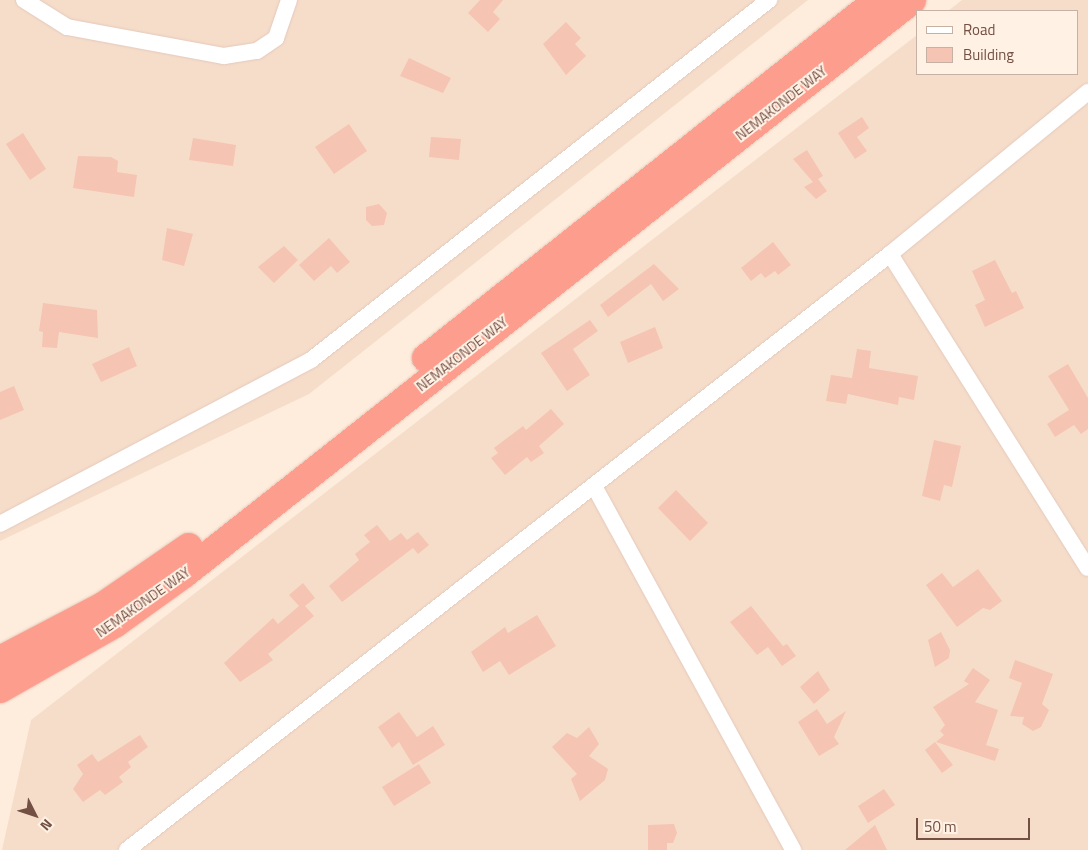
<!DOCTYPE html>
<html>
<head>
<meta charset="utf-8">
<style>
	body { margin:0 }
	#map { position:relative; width:1088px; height:850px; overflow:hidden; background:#feecdc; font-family:"Titillium Web",sans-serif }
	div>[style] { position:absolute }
	.residential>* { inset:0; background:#f6ddca }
	.building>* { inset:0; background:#f5c4b2 }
	.roads { filter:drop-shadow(0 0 1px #e4c9bb) drop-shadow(0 0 1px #e4c9bb) }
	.street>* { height:16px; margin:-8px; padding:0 8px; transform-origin:8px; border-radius:8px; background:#fff }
	.highway>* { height:28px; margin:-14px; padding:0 14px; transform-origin:14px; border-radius:14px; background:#fd9d8e }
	span { translate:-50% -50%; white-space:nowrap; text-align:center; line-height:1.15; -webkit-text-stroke:4px #fff1e4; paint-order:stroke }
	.street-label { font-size:14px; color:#744f44 }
	.legend { position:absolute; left:916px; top:10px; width:162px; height:65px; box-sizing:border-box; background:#fff1e4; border:1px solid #c7b0a4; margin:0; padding:6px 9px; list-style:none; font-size:15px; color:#744f44 }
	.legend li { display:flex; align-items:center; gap:10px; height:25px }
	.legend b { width:25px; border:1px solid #c7b0a4 }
	.north { position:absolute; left:10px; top:790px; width:50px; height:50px; -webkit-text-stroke:4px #fff1e4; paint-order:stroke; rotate:131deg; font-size:14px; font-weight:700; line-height:20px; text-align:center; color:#744f44 }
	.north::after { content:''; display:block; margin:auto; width:18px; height:22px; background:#744f44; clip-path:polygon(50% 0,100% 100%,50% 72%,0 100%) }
	.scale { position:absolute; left:916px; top:818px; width:114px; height:22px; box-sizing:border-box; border:2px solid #744f44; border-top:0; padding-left:6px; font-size:15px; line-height:18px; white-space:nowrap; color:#744f44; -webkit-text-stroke:4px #fff1e4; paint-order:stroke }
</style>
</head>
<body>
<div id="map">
	<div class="residential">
		<i style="clip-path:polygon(0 0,808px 0,309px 394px,0 541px)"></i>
		<i style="clip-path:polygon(962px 0,1088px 0,1088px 850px,2px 850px,31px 720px,917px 35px,917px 74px,1077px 74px,1077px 11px,948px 11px)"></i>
	</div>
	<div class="building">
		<i style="clip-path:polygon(480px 0,503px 0,493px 12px,500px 19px,488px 32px,468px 13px)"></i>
		<i style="clip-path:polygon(566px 22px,581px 38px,575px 44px,586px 56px,566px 75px,543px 44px)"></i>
		<i style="clip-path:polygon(409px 58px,451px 78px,443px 93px,400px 76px)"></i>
		<i style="clip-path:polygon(862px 117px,869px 128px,857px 137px,867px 151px,855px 159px,838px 133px)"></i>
		<i style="clip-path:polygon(349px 124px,367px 151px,334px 174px,315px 147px)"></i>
		<i style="clip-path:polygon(23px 133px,46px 169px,30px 180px,6px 144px)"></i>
		<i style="clip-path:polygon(431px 137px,461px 139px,459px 160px,429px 157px)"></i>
		<i style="clip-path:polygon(193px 138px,236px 145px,233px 166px,189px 160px)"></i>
		<i style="clip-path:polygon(807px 150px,823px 176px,818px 179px,827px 191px,816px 199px,804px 187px,813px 182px,793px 159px)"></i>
		<i style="clip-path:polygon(78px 156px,111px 157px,118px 161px,117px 172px,137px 175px,134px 197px,73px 188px)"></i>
		<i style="clip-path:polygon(379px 204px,387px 213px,384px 225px,372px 226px,366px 220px,366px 207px)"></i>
		<i style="clip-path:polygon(167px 228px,193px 234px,184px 266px,162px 260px)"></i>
		<i style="clip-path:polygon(329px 238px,350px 262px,337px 273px,331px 266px,314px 281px,299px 265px)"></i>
		<i style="clip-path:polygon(773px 242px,791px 265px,778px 275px,775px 271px,765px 278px,761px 273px,751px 281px,741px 268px)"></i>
		<i style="clip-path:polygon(284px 246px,298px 260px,274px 283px,258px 267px)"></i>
		<i style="clip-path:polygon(995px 260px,1012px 293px,1016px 291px,1024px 308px,985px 327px,975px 305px,985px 300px,972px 271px)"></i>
		<i style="clip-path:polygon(654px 264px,679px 289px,663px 301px,651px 284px,608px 317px,600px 305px)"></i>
		<i style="clip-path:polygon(43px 303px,97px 310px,98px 338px,59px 332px,57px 348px,42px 347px,43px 332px,39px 331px)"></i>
		<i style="clip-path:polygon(590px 320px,598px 331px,573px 349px,590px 375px,567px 391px,541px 353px)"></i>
		<i style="clip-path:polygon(655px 327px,663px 348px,628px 363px,620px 342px)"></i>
		<i style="clip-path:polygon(129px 347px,137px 366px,101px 382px,92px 364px)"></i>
		<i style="clip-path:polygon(857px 349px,871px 351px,869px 368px,918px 376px,914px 400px,899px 397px,898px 405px,848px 394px,846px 404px,826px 401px,831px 375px,852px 378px)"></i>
		<i style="clip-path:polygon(1068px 364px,1088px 398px,1088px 429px,1081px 434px,1074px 425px,1055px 437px,1047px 424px,1069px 410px,1048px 376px)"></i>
		<i style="clip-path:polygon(14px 386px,24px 410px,0 420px,0 392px)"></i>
		<i style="clip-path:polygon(551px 409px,564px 424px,539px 446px,544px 453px,531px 462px,527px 457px,505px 475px,491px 458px,498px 453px,494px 448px,523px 426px,526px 430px)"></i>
		<i style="clip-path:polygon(934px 440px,961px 446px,952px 487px,944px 485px,940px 501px,922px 496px)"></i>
		<i style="clip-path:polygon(676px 490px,708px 523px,690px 541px,658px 508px)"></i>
		<i style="clip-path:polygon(377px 525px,390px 541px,401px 533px,407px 540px,418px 532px,429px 545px,418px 554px,413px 548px,342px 602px,329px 586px,359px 560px,355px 554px,370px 542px,364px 535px)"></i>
		<i style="clip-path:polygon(978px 569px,1002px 601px,990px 610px,983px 608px,957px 627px,926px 585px,942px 573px,953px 587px)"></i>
		<i style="clip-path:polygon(303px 583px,315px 598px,305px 606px,314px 616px,268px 654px,273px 660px,240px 682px,224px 663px,273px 618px,278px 624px,299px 606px,289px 595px)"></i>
		<i style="clip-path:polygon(751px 606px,783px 646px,787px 644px,796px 656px,782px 666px,768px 647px,757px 655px,730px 622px)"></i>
		<i style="clip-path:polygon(537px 615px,556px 646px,509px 675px,500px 661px,483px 672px,471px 652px,505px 627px,508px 633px)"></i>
		<i style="clip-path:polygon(941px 632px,950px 650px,949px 658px,935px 667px,928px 640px)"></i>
		<i style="clip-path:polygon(1015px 660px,1053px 674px,1042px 704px,1049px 710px,1041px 727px,1033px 731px,1022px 724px,1024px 717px,1010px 716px,1022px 683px,1009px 678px)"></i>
		<i style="clip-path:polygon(973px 668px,990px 680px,975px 702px,998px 710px,986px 745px,999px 749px,995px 761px,936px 742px,944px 735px,940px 731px,945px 725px,933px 707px,969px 684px,964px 681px)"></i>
		<i style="clip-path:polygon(818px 671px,830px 690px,814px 704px,800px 687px)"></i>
		<i style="clip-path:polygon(817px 709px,827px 724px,846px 711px,834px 737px,839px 744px,819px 756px,798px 722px)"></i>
		<i style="clip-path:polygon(399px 712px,417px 737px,433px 726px,445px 745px,413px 765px,399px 742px,392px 748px,378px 727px)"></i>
		<i style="clip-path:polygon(589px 727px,599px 744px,589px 756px,608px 769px,605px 780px,580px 801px,571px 779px,577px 774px,552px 747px,567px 733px,577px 738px)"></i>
		<i style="clip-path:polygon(140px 735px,148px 747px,128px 762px,131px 767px,119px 777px,123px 782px,105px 795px,100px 790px,83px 802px,73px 789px,83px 774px,77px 765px,92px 754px,98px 762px)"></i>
		<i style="clip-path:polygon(935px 742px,953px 765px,942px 773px,925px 750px)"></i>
		<i style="clip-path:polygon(419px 764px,431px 783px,394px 806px,382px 787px)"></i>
		<i style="clip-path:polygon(884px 789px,895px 805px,868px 823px,858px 806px)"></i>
		<i style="clip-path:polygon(674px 824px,677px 833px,673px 843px,667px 843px,667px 850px,648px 850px,648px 825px)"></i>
		<i style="clip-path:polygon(875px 825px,887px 850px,845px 850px)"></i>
	</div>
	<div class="roads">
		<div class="street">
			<i style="left:24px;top:0;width:51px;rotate:32.1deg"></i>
			<i style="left:67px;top:27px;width:160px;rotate:10.5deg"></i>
			<i style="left:224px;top:56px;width:33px;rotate:-9deg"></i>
			<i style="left:257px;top:51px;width:23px;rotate:-34deg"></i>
			<i style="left:276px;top:38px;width:40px;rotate:-71.1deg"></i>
			<i style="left:890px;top:254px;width:371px;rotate:57.8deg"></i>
			<i style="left:594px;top:486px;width:415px;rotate:61.3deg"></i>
			<i style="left:0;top:524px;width:352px;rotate:-27.8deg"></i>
			<i style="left:311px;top:360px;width:583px;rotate:-38.17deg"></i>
			<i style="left:127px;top:850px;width:968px;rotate:-37.99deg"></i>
			<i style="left:890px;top:254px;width:256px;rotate:-39.3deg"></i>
		</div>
		<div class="highway">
			<i style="left:426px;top:358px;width:577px;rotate:-38.38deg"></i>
			<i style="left:0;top:660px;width:116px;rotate:-27.7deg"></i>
			<i style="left:103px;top:606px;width:104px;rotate:-34.5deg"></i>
			<i style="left:0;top:689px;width:133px;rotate:-29.6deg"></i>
			<i style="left:116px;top:623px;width:84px;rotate:-35.8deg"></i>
			<i style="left:184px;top:574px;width:927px;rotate:-38.25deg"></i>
		</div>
	</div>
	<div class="street-label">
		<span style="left:781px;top:103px;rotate:-38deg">NEMAKONDE WAY</span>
		<span style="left:462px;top:354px;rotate:-38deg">NEMAKONDE WAY</span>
		<span style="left:143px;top:602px;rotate:-35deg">NEMAKONDE WAY</span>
	</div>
	<ul class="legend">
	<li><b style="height:6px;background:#fff"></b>Road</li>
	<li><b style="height:14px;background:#f5c4b2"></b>Building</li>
	</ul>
	<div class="north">N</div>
	<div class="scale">50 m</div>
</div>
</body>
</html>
